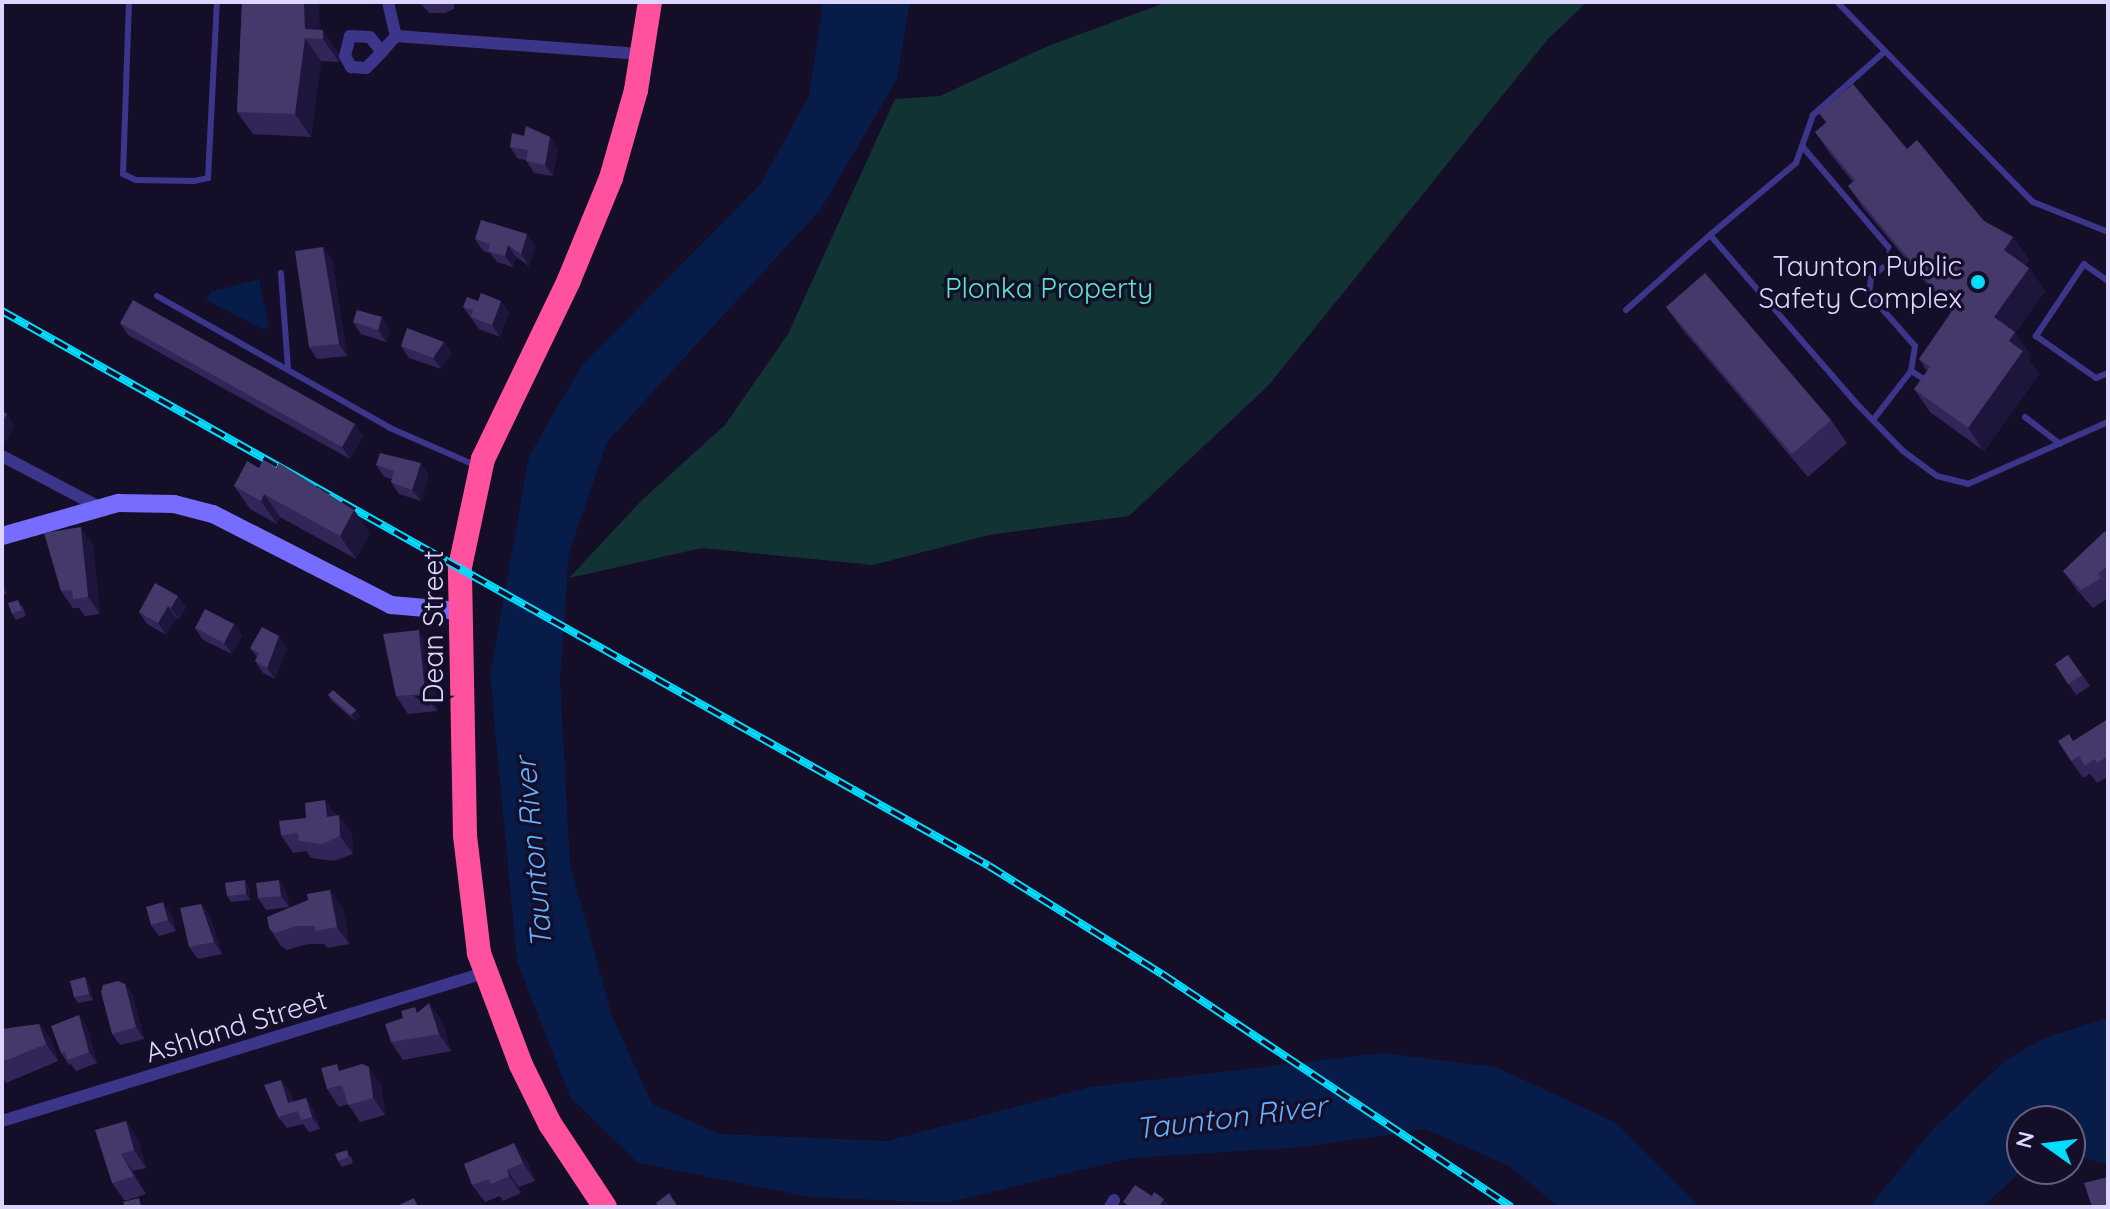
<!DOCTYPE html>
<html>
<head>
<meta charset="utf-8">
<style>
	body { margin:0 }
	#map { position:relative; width:2110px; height:1209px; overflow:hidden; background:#140e29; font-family:Quicksand,sans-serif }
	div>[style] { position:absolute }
	.green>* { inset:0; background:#133 }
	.water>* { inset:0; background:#071c49 }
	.lane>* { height:6px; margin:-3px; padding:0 3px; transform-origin:3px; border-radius:3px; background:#3c368b }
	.street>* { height:12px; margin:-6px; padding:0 6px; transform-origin:6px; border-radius:6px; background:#3c368b }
	.secondary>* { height:18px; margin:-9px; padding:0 9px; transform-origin:9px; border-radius:9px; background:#766dff }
	.highway>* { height:24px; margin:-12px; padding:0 12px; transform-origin:12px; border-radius:12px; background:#ff519e }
	.rail>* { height:8px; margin-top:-4px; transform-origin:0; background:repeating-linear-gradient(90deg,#140e29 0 15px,#02dcff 0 30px); box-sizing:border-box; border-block:2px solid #02dcff }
	.wall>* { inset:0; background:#322658 }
	.shaded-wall>* { inset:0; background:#1e153d }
	.building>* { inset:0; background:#44396a }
	.dots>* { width:22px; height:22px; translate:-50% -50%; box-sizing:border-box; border:4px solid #140e29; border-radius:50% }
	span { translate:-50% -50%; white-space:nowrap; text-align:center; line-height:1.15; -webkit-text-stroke:7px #140e29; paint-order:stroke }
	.poi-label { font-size:28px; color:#dcd6ff }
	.right { translate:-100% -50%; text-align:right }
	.park-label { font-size:28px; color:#59e8c9 }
	.street-label { font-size:28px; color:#dcd6ff }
	.water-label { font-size:30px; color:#64b1ff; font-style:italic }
	.frame { position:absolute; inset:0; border:4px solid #dcd6ff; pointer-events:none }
	.north { position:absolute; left:2006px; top:1105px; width:80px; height:80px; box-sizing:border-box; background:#140e29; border:2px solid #645e7f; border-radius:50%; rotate:284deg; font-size:22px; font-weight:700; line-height:32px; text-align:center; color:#dcd6ff }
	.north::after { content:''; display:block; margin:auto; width:28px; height:36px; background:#02dcff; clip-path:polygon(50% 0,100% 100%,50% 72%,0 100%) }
</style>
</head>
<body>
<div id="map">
	<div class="green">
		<i style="clip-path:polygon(1167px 2px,1587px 2px,1548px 39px,1268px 386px,1129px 516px,989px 535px,873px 565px,702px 548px,569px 578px,642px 500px,725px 425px,788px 334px,895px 99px,940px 96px,1048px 46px)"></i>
	</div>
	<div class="water">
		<i style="clip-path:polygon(823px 2px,910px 2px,897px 79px,821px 209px,607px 442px,569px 553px,560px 680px,570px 864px,612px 1016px,652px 1104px,720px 1134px,887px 1141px,1090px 1087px,1383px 1053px,1496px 1067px,1616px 1123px,1700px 1207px,1559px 1207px,1509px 1166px,1426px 1129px,1305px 1147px,1132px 1158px,946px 1203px,810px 1197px,638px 1163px,570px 1097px,517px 961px,490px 675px,529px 456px,582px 365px,760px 185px,809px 96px)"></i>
		<i style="clip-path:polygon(259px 279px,269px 326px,264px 330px,206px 300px,211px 292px)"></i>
		<i style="clip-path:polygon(2108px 1018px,2108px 1164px,2070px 1156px,2070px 1121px,2022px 1121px,2023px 1169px,1983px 1207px,1869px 1207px,1935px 1127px,2006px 1060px,2044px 1038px)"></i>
	</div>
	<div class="lane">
		<i style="left:129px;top:2px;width:172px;rotate:92deg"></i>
		<i style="left:123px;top:174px;width:14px;rotate:25deg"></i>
		<i style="left:136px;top:180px;width:58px;rotate:1deg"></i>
		<i style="left:194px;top:181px;width:14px;rotate:-12deg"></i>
		<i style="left:208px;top:178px;width:176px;rotate:-87.1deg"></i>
		<i style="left:1837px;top:2px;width:280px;rotate:45.6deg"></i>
		<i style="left:2033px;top:202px;width:81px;rotate:21.8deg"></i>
		<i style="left:1883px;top:53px;width:94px;rotate:138.5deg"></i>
		<i style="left:1813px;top:115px;width:51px;rotate:109.5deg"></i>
		<i style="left:1796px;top:163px;width:112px;rotate:140.1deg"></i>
		<i style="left:1710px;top:235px;width:223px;rotate:49deg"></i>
		<i style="left:1856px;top:403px;width:67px;rotate:45.6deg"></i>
		<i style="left:1903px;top:451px;width:42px;rotate:36.3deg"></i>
		<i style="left:1937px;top:476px;width:32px;rotate:14deg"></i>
		<i style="left:1968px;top:484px;width:153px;rotate:-23.9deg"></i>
		<i style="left:1802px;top:146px;width:135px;rotate:49.5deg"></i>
		<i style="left:1890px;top:249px;width:14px;rotate:98deg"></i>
		<i style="left:1888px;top:263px;width:23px;rotate:139deg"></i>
		<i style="left:1871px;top:278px;width:16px;rotate:97deg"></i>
		<i style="left:1869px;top:294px;width:69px;rotate:48.5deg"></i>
		<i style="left:1915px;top:346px;width:25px;rotate:99deg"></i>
		<i style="left:281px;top:273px;width:95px;rotate:85.8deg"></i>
		<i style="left:2108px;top:281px;width:29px;rotate:-145deg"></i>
		<i style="left:2084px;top:264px;width:87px;rotate:123.7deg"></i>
		<i style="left:2036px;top:336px;width:73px;rotate:35deg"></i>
		<i style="left:2096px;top:378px;width:13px;rotate:-23deg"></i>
		<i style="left:157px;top:296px;width:268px;rotate:29.5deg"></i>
		<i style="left:390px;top:428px;width:95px;rotate:23.6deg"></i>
		<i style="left:1626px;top:310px;width:113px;rotate:-41.8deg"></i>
		<i style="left:2025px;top:417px;width:44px;rotate:37.6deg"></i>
		<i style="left:1873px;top:420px;width:62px;rotate:-52.2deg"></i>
		<i style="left:1911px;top:371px;width:19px;rotate:32deg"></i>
	</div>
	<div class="street">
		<i style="left:388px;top:2px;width:35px;rotate:77deg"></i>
		<i style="left:396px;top:36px;width:248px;rotate:4.2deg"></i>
		<i style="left:382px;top:52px;width:19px;rotate:-129deg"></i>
		<i style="left:370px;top:37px;width:20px;rotate:-177deg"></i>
		<i style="left:350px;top:36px;width:21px;rotate:104deg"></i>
		<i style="left:345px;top:56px;width:13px;rotate:61deg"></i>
		<i style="left:351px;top:67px;width:15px;rotate:4deg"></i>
		<i style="left:366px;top:68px;width:16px;rotate:-45deg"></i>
		<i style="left:377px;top:57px;width:28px;rotate:-48deg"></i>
		<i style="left:2px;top:456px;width:110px;rotate:27.7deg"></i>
		<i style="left:2px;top:1121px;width:504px;rotate:-17.07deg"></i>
		<i style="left:1110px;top:1207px;width:8px;rotate:-60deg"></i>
	</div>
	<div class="secondary">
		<i style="left:2px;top:536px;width:121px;rotate:-15.9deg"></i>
		<i style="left:118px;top:503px;width:56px;rotate:1deg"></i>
		<i style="left:174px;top:504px;width:40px;rotate:14.4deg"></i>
		<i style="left:213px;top:514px;width:200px;rotate:27.1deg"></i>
		<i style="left:391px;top:605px;width:69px;rotate:5deg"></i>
	</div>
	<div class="highway">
		<i style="left:605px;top:1207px;width:100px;rotate:-123.5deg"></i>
		<i style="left:550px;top:1124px;width:66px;rotate:-116.2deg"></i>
		<i style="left:521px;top:1065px;width:120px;rotate:-110.6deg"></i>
		<i style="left:479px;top:953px;width:119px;rotate:-96.8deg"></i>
		<i style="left:465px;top:835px;width:268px;rotate:-91.1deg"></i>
		<i style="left:460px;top:567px;width:110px;rotate:-78deg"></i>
		<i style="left:483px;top:459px;width:199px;rotate:-64.3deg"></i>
		<i style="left:569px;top:280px;width:110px;rotate:-67.6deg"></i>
		<i style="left:611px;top:178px;width:91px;rotate:-74.1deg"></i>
		<i style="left:636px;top:90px;width:89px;rotate:-81deg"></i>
	</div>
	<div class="rail">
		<i style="left:2px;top:311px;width:1132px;rotate:29.35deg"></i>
		<i style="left:989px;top:866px;width:204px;rotate:32deg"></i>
		<i style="left:1162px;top:974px;width:420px;rotate:33.7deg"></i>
	</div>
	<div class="wall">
		<i style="clip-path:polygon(242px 2px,320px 30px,339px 53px,339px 62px,321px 61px,311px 137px,253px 134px,237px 112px)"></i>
		<i style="clip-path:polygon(418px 2px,454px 2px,454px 9px,445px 13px,430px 13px)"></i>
		<i style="clip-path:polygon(1819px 113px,1907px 149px,1984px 221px,2013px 237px,2029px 260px,2025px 266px,2029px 268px,2045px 291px,2015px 333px,2031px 355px,2028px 359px,2039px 374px,1984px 451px,1930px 412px,1914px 389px,1927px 371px,1919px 359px,1951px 313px,1864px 209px,1848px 186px,1853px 182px,1831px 155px,1815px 132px,1826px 123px)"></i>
		<i style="clip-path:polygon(510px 147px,558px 149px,553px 176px,534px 173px,526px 160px,518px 159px)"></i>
		<i style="clip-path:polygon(527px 234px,535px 246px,529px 266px,516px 257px,513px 267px,497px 262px,490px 253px,483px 251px,475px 239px)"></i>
		<i style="clip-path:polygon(332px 259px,347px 356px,317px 359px,309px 347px)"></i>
		<i style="clip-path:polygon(478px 301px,501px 301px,509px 312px,500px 337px,479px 329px,463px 307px)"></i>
		<i style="clip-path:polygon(1666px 307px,1831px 420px,1847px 443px,1808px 477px,1682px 329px)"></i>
		<i style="clip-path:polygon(353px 322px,390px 329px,386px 342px,361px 334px)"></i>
		<i style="clip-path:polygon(120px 323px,363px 436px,350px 459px,128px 335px)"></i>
		<i style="clip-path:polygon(444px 342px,452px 353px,441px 369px,409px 358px,401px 346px)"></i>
		<i style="clip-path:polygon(376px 465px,429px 475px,421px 501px,399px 494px,391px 482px,392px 479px,384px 477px)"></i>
		<i style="clip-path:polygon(259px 468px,276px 468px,354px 510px,370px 533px,356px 559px,280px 517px,277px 524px,250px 509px,234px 486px)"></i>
		<i style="clip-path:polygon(2108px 534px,2108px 598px,2093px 608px,2076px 589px,2063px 571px)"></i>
		<i style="clip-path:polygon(93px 545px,100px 614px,85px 616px,79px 608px,73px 608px,61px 591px)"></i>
		<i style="clip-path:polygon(2px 572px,7px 594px,2px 595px)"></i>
		<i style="clip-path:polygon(178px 596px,186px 607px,179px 620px,176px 618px,166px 635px,147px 624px,139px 612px)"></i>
		<i style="clip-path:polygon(22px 605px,26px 616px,16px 620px,12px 614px)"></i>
		<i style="clip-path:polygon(234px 624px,242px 635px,232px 654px,203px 640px,195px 628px)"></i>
		<i style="clip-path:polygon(250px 648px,287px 648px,275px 679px,263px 673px,255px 661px,257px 657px)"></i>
		<i style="clip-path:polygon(431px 648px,437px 711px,408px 714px,396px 696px)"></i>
		<i style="clip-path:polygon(2068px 655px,2090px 686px,2076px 695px,2055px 664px)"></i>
		<i style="clip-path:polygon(328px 695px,356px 710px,360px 716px,355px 721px,332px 701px)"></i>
		<i style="clip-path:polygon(2108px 719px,2108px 778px,2107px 777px,2097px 783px,2090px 774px,2083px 778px,2071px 761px,2074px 741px)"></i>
		<i style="clip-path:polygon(325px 800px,336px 816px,352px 833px,353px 854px,334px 861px,311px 858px,306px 851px,293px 853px,281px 835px,306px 818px)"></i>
		<i style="clip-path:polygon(249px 886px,250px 900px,231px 902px,227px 896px)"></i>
		<i style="clip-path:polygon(287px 892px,289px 907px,266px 910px,258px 898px)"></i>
		<i style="clip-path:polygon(201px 904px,209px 915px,222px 954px,198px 959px,189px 947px)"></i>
		<i style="clip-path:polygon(343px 908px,349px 944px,328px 948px,324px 944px,308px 944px,287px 950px,281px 946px,269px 928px)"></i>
		<i style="clip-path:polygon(171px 913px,176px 931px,159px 936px,151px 925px)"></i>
		<i style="clip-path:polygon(85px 977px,89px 983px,93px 1000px,78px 1003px,74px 997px)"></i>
		<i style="clip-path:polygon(125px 984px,133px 996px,144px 1039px,120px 1045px,112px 1034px)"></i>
		<i style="clip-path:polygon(418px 1012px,442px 1021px,451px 1051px,403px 1060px,391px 1042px,403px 1018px)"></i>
		<i style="clip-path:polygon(39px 1024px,52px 1041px,58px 1061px,6px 1083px,2px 1078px,2px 1029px)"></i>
		<i style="clip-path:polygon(87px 1027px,97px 1063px,76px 1071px,71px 1064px,69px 1065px,61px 1053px)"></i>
		<i style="clip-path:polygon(342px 1070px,381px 1084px,385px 1115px,360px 1122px,348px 1104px,339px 1107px,327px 1089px)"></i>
		<i style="clip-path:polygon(281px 1080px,289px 1091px,293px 1102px,306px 1098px,314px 1110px,320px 1129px,309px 1132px,303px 1124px,287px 1128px,278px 1117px)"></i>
		<i style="clip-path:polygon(126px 1121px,138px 1139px,146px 1168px,133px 1171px,146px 1194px,125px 1201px,112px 1183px)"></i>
		<i style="clip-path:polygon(351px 1156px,353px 1163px,342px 1167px,338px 1161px)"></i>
		<i style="clip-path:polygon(527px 1161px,535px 1181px,519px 1187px,521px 1193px,503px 1201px,500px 1196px,485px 1202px,472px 1185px)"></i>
	</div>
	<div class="shaded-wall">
		<i style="clip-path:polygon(304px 2px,319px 2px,320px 39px,305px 29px)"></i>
		<i style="clip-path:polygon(323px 30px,339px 53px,339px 62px,323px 39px)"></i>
		<i style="clip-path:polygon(305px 38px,321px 61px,311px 137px,295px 114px)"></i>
		<i style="clip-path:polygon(550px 137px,558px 149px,553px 176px,545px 165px)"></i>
		<i style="clip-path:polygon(527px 234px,535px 246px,529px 266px,521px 254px)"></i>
		<i style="clip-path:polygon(2013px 237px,2029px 260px,2020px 273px,2004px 250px)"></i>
		<i style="clip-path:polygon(508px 245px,516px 257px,513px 267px,505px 256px)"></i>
		<i style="clip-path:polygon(323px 247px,332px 259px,347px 356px,339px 344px)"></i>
		<i style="clip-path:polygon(2029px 268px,2045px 291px,2015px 333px,2031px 355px,2028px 359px,2039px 374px,1984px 451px,1968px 428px,1994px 317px)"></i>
		<i style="clip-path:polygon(501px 301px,509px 312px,500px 337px,492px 325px)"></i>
		<i style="clip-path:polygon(382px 317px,390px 329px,386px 342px,378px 330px)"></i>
		<i style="clip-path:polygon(444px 342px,452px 353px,441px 369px,433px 358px)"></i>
		<i style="clip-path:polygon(7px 414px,15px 426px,5px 443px,2px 438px,2px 423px)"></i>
		<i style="clip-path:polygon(355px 424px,363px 436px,350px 459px,342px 447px)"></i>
		<i style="clip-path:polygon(421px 463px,429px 475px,421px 501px,412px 490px)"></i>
		<i style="clip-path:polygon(264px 494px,280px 517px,277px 524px,261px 501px)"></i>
		<i style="clip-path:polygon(354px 510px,370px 533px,356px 559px,340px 536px)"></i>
		<i style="clip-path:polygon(81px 527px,93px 545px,100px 614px,88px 597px)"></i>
		<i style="clip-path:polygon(2px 572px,7px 594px,2px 587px)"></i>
		<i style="clip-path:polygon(178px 596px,186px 607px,179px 620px,171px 608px)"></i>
		<i style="clip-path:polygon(168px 606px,176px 618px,166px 635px,158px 623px)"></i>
		<i style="clip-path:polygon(234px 624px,242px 635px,232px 654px,224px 643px)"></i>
		<i style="clip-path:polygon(419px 630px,431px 648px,437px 711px,425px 694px)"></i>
		<i style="clip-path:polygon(279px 636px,287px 648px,275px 679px,267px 668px)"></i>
		<i style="clip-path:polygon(356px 710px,360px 716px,355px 721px,351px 715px)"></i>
		<i style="clip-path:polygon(325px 800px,337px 818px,327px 817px)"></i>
		<i style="clip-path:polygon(339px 815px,352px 833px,353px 854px,340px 836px)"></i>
		<i style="clip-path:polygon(245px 880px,249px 886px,250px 900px,246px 894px)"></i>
		<i style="clip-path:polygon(279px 880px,287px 892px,289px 907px,281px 896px)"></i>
		<i style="clip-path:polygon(330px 890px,343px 908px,349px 944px,337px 927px)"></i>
		<i style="clip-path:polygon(163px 902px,171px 913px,176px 931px,168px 920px)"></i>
		<i style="clip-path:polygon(201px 904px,209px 915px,222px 954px,214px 942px)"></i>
		<i style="clip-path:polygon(85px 977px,89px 983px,93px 1000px,89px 994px)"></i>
		<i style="clip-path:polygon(125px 984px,133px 996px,144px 1039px,136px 1027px)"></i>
		<i style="clip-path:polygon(429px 1003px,442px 1021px,451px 1051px,439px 1034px)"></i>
		<i style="clip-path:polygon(79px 1015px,87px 1027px,97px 1063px,89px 1052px)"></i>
		<i style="clip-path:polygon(39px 1024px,52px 1041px,58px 1061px,46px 1044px)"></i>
		<i style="clip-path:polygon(369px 1067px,381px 1084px,385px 1115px,373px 1098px)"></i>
		<i style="clip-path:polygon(281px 1080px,289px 1091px,295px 1112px,288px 1103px)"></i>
		<i style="clip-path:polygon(306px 1098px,314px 1110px,320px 1129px,312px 1117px)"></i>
		<i style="clip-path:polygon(126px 1121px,138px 1139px,146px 1168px,134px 1150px)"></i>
		<i style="clip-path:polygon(514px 1143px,527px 1161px,535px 1181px,523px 1163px)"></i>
		<i style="clip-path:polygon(121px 1154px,133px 1171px,146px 1194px,134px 1176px)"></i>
		<i style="clip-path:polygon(507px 1170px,519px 1187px,521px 1193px,509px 1176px)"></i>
		<i style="clip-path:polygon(1164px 1199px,1170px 1207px,1159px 1207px)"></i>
	</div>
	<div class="building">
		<i style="clip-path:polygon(242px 2px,304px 2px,305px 29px,323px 30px,323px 39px,305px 38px,295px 114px,237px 112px)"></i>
		<i style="clip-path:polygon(1853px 84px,1907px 149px,1917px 140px,1984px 221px,2013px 237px,2004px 250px,2029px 268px,1994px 317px,2015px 332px,2009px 341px,2023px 351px,1968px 428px,1914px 389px,1930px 367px,1919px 359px,1952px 311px,1848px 186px,1855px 180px,1815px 132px,1827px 122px,1819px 113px)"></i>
		<i style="clip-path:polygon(526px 126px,550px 137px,545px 165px,526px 161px,528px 150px,510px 147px,512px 133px,524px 136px)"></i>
		<i style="clip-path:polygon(481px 220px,527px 234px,521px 254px,508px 245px,505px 256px,488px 251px,490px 244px,475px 239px)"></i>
		<i style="clip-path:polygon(323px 247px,339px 344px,309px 347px,295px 251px)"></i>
		<i style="clip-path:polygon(1705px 273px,1831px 420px,1792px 454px,1666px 307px)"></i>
		<i style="clip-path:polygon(481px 293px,501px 301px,492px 325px,471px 317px,473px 310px,463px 307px,467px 297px,478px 301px)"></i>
		<i style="clip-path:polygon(133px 300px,355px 424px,342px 447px,120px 323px)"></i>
		<i style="clip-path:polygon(357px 310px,382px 317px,378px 330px,353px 322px)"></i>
		<i style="clip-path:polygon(407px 328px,444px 342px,433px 358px,401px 346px)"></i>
		<i style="clip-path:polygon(2px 411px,7px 414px,2px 423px)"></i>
		<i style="clip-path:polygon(380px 453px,421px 463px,412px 490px,391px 482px,394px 471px,376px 465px)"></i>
		<i style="clip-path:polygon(263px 460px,276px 468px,279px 463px,354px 510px,340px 536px,264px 494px,261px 501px,234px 486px,247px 461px,259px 468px)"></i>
		<i style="clip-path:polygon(81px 527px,88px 597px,73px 599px,72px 590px,61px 591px,44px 533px)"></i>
		<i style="clip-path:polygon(2105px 531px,2108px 534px,2108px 565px,2098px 574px,2101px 578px,2081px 590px,2063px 571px)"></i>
		<i style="clip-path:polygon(155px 583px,178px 596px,171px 608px,168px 606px,158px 623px,139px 612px)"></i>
		<i style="clip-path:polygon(18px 600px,22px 610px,12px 614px,8px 603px)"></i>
		<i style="clip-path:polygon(205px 609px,234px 624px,224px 643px,195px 628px)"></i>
		<i style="clip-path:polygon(262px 627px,279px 636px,267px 668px,255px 661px,259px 653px,250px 648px)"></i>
		<i style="clip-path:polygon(419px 630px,425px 694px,396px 696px,383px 634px)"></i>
		<i style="clip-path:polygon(2068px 655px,2082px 675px,2068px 684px,2055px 664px)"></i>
		<i style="clip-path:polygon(333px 690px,356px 710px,351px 715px,328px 695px)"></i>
		<i style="clip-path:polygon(2108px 719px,2108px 756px,2097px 763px,2095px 759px,2085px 766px,2079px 756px,2071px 761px,2058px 741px,2069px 734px,2073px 741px)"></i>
		<i style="clip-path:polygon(325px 800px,327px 817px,339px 815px,340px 836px,322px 844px,299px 841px,298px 833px,281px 835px,279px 821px,306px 818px,305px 803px)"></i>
		<i style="clip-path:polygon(245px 880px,246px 894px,227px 896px,225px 883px)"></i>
		<i style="clip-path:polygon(279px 880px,281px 896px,258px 898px,256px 883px)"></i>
		<i style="clip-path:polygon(330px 890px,337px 927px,315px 931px,315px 926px,296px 926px,275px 933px,269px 928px,267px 917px,308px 900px,307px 894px)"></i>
		<i style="clip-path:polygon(163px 902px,168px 920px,151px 925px,146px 907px)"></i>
		<i style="clip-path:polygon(201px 904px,214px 942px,189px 947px,180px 908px)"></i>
		<i style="clip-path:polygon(85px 977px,89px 994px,74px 997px,70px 981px)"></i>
		<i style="clip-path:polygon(118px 981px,125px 984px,136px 1027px,112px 1034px,101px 992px,103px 985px)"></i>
		<i style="clip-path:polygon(429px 1003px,439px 1034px,391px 1042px,385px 1024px,403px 1018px,401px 1011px,415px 1007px,417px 1013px)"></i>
		<i style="clip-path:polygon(79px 1015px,89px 1052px,68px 1060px,65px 1052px,61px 1053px,51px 1026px)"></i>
		<i style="clip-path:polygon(39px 1024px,46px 1044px,2px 1062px,2px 1029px)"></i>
		<i style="clip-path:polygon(337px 1064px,339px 1071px,362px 1064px,369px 1067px,373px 1098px,348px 1105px,342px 1085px,327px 1089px,321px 1068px)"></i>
		<i style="clip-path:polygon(281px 1080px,288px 1103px,306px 1098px,312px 1117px,301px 1120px,298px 1111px,278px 1117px,264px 1085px)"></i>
		<i style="clip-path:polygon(126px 1121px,134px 1150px,121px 1154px,134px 1176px,112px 1183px,95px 1130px)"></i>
		<i style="clip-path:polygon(514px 1143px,523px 1163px,507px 1170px,509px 1176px,491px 1184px,489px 1179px,472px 1185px,464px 1164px)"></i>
		<i style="clip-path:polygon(347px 1150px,349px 1157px,338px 1161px,335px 1154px)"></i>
		<i style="clip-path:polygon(2108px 1177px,2108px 1207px,2092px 1207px,2084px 1183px)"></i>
		<i style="clip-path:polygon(1135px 1185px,1152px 1196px,1154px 1192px,1164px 1199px,1159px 1207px,1130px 1207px,1123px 1202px)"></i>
		<i style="clip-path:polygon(669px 1193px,678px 1207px,659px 1207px,656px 1203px)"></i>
		<i style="clip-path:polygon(139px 1198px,141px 1207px,125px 1207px,123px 1202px)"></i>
		<i style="clip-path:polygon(414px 1198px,418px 1207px,395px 1207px)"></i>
	</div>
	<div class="dots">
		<i style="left:1978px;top:282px;background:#02dcff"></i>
	</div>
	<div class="poi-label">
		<span class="right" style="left:1962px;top:282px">Taunton Public<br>Safety Complex</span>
	</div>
	<div class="park-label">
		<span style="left:1049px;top:288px">Plonka Property</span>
	</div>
	<div class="street-label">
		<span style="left:433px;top:627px;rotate:-90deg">Dean Street</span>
		<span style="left:236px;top:1026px;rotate:-17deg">Ashland Street</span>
	</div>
	<div class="water-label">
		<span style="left:533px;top:853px;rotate:-95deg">Taunton River</span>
		<span style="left:1231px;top:1117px;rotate:-7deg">Taunton River</span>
	</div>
	<div class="frame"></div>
	<div class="north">N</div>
</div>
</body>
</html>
